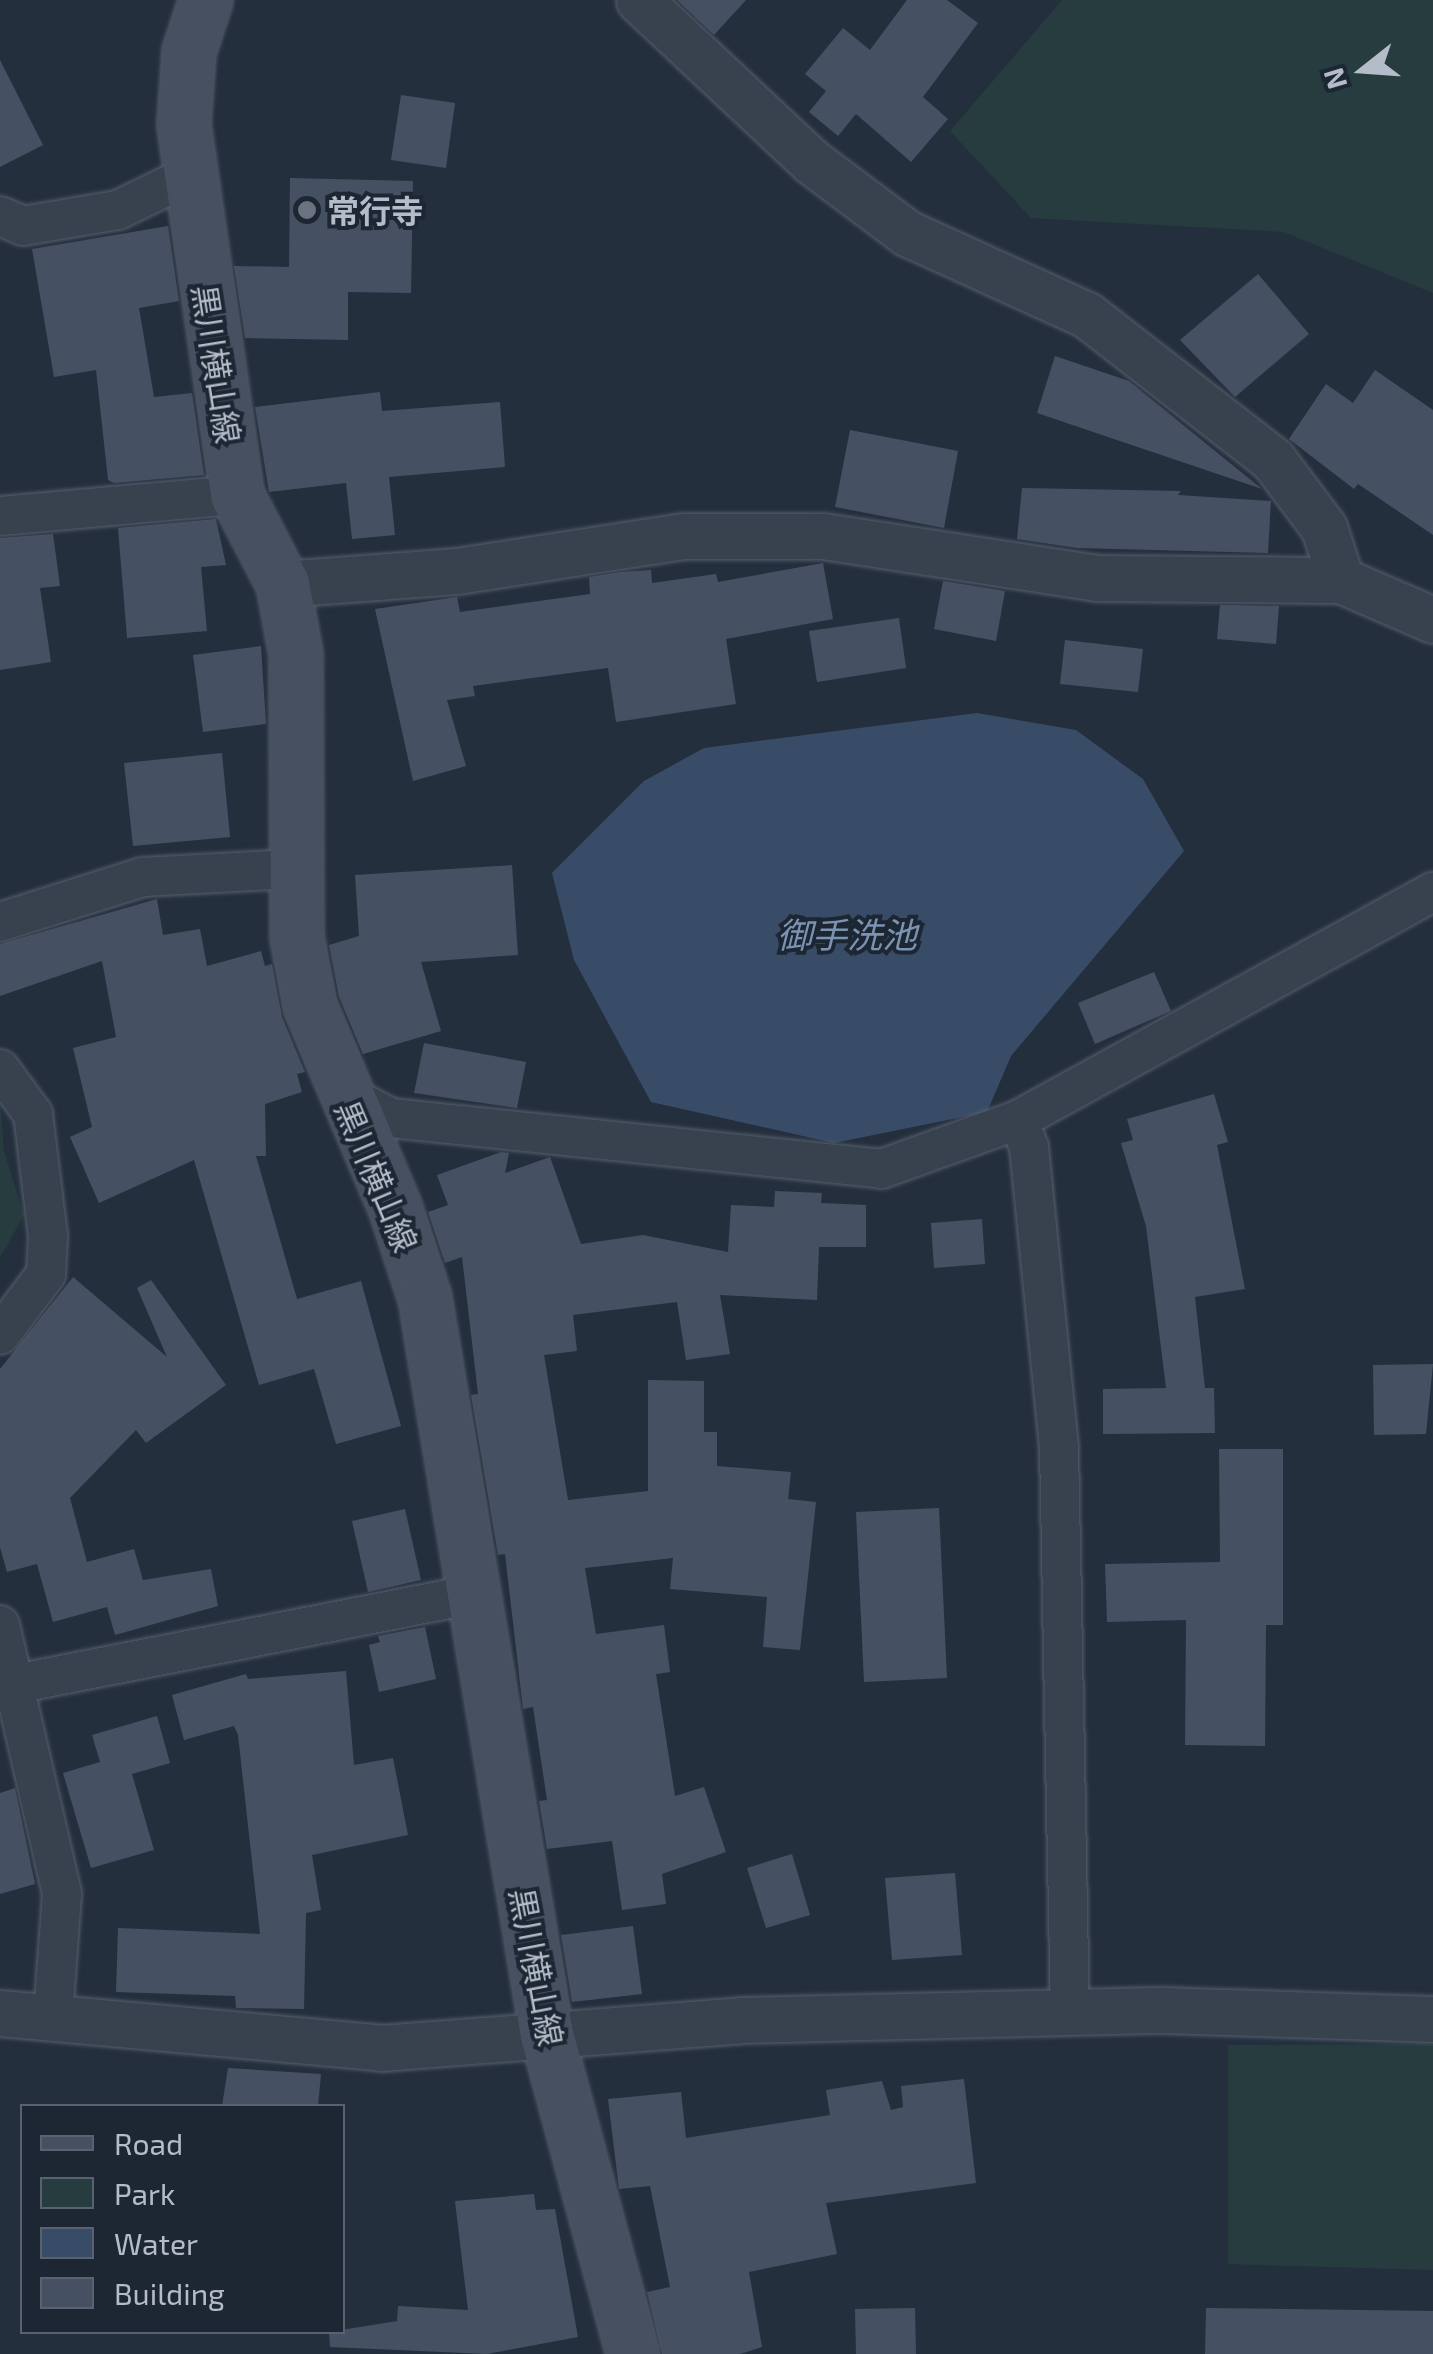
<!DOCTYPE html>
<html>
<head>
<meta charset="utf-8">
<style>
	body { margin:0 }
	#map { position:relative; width:1433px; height:2354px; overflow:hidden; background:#242f3e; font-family:"Exo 2","Noto Sans JP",sans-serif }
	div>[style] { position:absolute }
	.green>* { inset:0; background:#263c3f }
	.water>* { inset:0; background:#394c67 }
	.building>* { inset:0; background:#455162 }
	.roads { filter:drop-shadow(0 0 2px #565f6c) drop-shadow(0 0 2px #565f6c) }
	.minor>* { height:38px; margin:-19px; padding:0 19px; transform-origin:19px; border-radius:19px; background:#38414e }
	.tertiary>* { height:45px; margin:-22.5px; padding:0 22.5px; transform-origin:22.5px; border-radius:22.5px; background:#38414e }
	.secondary>* { height:52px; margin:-26px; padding:0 26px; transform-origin:26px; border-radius:26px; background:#465061 }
	.dots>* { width:28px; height:28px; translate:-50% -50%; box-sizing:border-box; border:5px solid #1d2633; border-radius:50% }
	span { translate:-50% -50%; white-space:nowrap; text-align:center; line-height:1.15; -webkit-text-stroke:8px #1d2633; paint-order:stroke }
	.poi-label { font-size:32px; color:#b4bcc9; font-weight:700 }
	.left { translate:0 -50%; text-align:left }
	.street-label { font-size:32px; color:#b4bcc9 }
	.water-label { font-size:35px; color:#7c92b1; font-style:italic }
	.legend { position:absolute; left:20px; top:2104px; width:325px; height:230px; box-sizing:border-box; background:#1d2633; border:2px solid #59626f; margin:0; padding:12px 18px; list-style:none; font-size:30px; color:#b4bcc9 }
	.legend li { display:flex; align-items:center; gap:20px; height:50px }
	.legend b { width:50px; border:2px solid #59626f }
	.north { position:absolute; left:1313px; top:20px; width:100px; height:100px; -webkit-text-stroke:8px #1d2633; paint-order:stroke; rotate:253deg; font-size:28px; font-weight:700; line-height:40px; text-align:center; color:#b4bcc9 }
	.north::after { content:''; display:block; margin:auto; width:35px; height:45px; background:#b4bcc9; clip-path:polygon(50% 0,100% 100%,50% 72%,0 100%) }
</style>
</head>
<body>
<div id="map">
	<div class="green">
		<i style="clip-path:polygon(1062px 0,1433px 0,1433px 293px,1284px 232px,1031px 218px,950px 131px)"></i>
		<i style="clip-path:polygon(0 1101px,4px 1151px,24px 1215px,0 1258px)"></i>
		<i style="clip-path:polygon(1433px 2044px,1433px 2270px,1228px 2264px,1228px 2045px)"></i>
	</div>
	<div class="water">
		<i style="clip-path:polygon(977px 713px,1076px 730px,1143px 779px,1184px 851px,1011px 1056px,987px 1112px,834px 1143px,651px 1102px,574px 960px,552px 873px,644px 781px,704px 748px)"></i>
	</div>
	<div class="building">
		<i style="clip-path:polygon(677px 0,746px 0,714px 35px)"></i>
		<i style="clip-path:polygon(907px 0,947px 0,978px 23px,923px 97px,948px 119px,911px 162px,856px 114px,838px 136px,809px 112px,826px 91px,805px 74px,843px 28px,870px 50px)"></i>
		<i style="clip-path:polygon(0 60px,43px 145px,0 167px)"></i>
		<i style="clip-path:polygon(401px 95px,455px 103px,446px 168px,391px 160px)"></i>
		<i style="clip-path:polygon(290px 178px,413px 181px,411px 293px,348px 292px,348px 340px,245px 338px,234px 266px,289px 267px)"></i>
		<i style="clip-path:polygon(168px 226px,179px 301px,139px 308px,154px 397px,192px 393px,204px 475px,114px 483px,108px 480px,96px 370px,54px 377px,32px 249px)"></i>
		<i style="clip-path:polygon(1258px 274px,1309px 334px,1235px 397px,1180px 340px)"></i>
		<i style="clip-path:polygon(1055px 356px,1129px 381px,1262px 489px,1037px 413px)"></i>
		<i style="clip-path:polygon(1375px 370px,1433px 410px,1433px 535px,1358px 484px,1354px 489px,1289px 439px,1326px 384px,1353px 403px)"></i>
		<i style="clip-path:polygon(380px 392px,382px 411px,500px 402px,505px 467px,389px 477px,395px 535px,352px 539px,346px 483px,269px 492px,255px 407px)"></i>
		<i style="clip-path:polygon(850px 430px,958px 451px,944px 528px,835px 507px)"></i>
		<i style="clip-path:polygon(1022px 488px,1181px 491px,1178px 495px,1271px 501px,1268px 553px,1077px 548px,1017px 539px)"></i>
		<i style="clip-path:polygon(216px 519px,226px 565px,201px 567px,207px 631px,127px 638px,118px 528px)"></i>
		<i style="clip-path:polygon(53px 534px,60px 586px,40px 588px,51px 662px,0 670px,0 538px)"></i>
		<i style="clip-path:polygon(823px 563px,833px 619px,726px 639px,736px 704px,616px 722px,608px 668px,473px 686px,475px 696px,447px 700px,466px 766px,413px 781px,375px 609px,457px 597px,460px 612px,590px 594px,589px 577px,621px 572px,651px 570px,652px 583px,716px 574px,718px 582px)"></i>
		<i style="clip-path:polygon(943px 581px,1005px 591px,996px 641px,934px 629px)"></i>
		<i style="clip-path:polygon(1220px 605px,1279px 606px,1276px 644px,1217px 639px)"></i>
		<i style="clip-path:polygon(899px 618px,906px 668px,817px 682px,809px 631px)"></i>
		<i style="clip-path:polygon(1065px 640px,1143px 649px,1138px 692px,1060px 684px)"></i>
		<i style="clip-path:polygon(261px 646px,266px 724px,203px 732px,193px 655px)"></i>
		<i style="clip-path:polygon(222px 753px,230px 837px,133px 846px,124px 763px)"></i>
		<i style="clip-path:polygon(512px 865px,518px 955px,421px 962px,441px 1031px,363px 1054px,339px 997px,329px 945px,359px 936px,355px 875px)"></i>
		<i style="clip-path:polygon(157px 899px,163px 935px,200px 929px,207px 966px,261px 951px,265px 966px,272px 964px,282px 1017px,305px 1072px,297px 1074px,302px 1092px,265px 1104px,266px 1156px,256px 1156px,297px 1299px,361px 1281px,401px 1426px,336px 1444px,314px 1369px,259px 1385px,194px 1160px,99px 1203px,70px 1137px,92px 1127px,73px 1048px,116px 1037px,102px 961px,0 996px,0 944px)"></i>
		<i style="clip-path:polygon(1154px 972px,1171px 1011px,1095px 1044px,1078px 1003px)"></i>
		<i style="clip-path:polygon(424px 1043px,526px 1062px,517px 1108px,414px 1093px)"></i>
		<i style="clip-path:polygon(1214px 1094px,1228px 1142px,1217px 1145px,1245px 1289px,1195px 1297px,1205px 1388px,1214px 1388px,1215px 1433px,1103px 1434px,1103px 1389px,1166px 1388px,1146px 1226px,1121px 1143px,1133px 1140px,1127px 1119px)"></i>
		<i style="clip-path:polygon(501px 1152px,509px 1153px,505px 1173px,550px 1157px,581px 1244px,643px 1235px,728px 1252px,731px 1205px,774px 1207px,775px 1191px,822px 1193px,821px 1203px,866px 1205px,866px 1247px,819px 1247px,817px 1300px,720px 1295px,730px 1354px,686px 1360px,677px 1302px,573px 1315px,577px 1351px,544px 1355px,568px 1500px,648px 1491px,648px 1380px,704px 1381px,704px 1432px,717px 1432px,717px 1466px,791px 1472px,788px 1499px,816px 1502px,800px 1650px,763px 1647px,767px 1597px,670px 1589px,673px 1558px,585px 1568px,596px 1634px,664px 1625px,670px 1672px,656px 1674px,675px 1796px,704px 1787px,726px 1852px,662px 1874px,666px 1904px,622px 1910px,612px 1841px,547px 1849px,539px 1801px,547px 1800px,533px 1707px,523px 1709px,505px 1554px,498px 1555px,471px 1395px,478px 1394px,462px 1257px,445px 1263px,428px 1212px,448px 1205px,437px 1175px)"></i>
		<i style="clip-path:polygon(982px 1219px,985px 1264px,934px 1268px,931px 1223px)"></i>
		<i style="clip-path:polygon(73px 1277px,167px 1357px,137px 1288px,151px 1280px,226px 1385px,146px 1443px,136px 1430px,70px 1498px,87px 1562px,134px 1549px,143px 1580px,211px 1569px,218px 1606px,115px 1635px,107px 1607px,53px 1622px,37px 1564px,7px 1572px,0 1547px,0 1369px)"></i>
		<i style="clip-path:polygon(1433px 1364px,1426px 1434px,1374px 1435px,1373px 1365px)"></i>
		<i style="clip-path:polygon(1219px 1449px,1283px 1449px,1283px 1625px,1266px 1625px,1265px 1746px,1185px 1745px,1186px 1620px,1107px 1622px,1105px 1564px,1220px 1562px)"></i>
		<i style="clip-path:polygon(939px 1508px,947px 1678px,864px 1682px,856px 1512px)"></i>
		<i style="clip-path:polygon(405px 1509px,421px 1580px,368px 1592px,352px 1521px)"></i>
		<i style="clip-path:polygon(425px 1627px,436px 1679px,379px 1692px,369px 1645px,380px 1642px,378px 1636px)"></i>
		<i style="clip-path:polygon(346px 1671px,354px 1765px,393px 1758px,408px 1835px,312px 1855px,321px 1910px,306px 1913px,304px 2009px,236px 2008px,235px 1996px,116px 1992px,118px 1928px,260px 1934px,238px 1735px,234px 1726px,184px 1740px,172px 1695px,246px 1674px,248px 1679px)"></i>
		<i style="clip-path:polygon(157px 1716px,170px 1763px,132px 1774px,154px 1850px,91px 1868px,63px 1773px,100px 1762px,92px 1735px)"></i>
		<i style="clip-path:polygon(15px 1788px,35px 1884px,0 1894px,0 1793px)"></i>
		<i style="clip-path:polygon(792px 1854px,810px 1915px,766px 1928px,747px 1868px)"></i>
		<i style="clip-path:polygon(955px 1873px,962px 1955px,892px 1960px,885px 1878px)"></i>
		<i style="clip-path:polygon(633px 1926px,642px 1994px,572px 2002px,561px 1935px)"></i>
		<i style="clip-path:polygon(228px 2068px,321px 2074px,318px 2106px,222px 2106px)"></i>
		<i style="clip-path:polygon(964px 2079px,976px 2183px,826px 2203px,837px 2254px,749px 2272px,762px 2347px,740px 2354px,662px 2354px,647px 2292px,670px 2287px,650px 2186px,619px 2189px,608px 2099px,681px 2092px,686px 2138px,830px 2115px,826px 2090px,882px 2081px,891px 2110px,903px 2107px,901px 2086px)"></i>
		<i style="clip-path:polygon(534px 2194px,536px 2210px,555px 2209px,578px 2337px,487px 2354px,330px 2347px,329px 2332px,397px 2321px,398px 2306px,468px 2310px,455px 2201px)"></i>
		<i style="clip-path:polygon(915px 2308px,916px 2354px,856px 2354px,855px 2309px)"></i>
		<i style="clip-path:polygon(1206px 2308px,1433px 2311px,1433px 2354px,1205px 2354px)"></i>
	</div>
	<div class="roads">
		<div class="minor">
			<i style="left:0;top:216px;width:25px;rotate:23deg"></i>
			<i style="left:23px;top:226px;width:96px;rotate:-9.6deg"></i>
			<i style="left:118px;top:210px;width:80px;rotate:-25.9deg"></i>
			<i style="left:0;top:516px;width:238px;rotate:-5.1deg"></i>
			<i style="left:0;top:922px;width:150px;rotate:-17.5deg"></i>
			<i style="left:143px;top:877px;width:149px;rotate:-3.1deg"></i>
			<i style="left:0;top:1069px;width:56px;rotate:53.7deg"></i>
			<i style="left:33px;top:1114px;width:123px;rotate:83deg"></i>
			<i style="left:48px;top:1236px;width:38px;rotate:93deg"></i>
			<i style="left:46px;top:1274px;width:76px;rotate:127deg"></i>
			<i style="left:341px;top:1092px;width:56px;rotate:27.5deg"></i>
			<i style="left:391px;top:1118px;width:493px;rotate:5.9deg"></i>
			<i style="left:881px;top:1169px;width:145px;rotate:-19.7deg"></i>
			<i style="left:1018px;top:1120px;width:474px;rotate:-28.8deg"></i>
			<i style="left:1018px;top:1120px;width:29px;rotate:68deg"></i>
			<i style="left:1029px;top:1147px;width:301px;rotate:84.3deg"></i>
			<i style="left:1059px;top:1447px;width:568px;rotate:88.89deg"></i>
			<i style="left:0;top:1625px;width:276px;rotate:77deg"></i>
			<i style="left:62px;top:1894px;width:124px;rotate:94.2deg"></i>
			<i style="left:0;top:1687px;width:480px;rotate:-11.1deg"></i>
		</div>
		<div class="tertiary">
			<i style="left:639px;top:0;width:237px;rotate:43.1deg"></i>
			<i style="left:812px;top:162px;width:119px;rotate:36.8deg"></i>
			<i style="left:907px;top:233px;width:198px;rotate:24.5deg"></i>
			<i style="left:1087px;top:315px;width:236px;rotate:37.9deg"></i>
			<i style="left:1273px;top:460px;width:85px;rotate:53.1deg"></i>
			<i style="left:1324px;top:528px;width:55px;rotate:71.9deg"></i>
			<i style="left:283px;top:584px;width:174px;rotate:-4.3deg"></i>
			<i style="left:457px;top:571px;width:229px;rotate:-8.8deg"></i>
			<i style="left:683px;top:536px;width:140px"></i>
			<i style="left:823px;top:536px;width:276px;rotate:8.7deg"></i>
			<i style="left:1096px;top:578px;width:245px;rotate:0.5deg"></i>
			<i style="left:1341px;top:580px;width:100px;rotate:23.5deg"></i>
			<i style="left:0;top:2013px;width:383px;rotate:5.2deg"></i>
			<i style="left:381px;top:2048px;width:361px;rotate:-4.4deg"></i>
			<i style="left:741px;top:2020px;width:423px;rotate:-1.4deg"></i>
			<i style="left:1164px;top:2010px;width:269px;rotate:1.9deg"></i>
		</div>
		<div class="secondary">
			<i style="left:206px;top:0;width:55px;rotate:108.1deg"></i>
			<i style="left:189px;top:52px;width:73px;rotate:93.9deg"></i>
			<i style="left:184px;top:125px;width:374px;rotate:81.8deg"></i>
			<i style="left:237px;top:495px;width:100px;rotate:62.7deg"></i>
			<i style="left:283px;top:584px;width:71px;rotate:79.5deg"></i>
			<i style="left:296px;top:654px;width:283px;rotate:89.8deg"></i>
			<i style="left:297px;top:937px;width:70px;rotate:79.3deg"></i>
			<i style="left:310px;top:1006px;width:218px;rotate:67.1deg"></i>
			<i style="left:395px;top:1207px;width:96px;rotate:71.8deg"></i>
			<i style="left:425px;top:1298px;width:747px;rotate:80.6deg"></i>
			<i style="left:547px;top:2035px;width:330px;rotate:74.9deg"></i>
		</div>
	</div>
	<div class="dots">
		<i style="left:307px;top:210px;background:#6b7280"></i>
	</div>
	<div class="poi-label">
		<span class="left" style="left:327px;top:210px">常行寺</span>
	</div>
	<div class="street-label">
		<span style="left:217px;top:364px;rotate:81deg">黒川横山線</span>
		<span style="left:377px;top:1176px;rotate:67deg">黒川横山線</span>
		<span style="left:537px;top:1967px;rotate:79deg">黒川横山線</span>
	</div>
	<div class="water-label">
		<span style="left:847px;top:934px">御手洗池</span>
	</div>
	<ul class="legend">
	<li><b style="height:12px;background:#465061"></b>Road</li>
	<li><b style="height:28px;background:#263c3f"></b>Park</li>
	<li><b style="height:28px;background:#394c67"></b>Water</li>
	<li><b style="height:28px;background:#455162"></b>Building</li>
	</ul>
	<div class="north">N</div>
</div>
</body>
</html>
